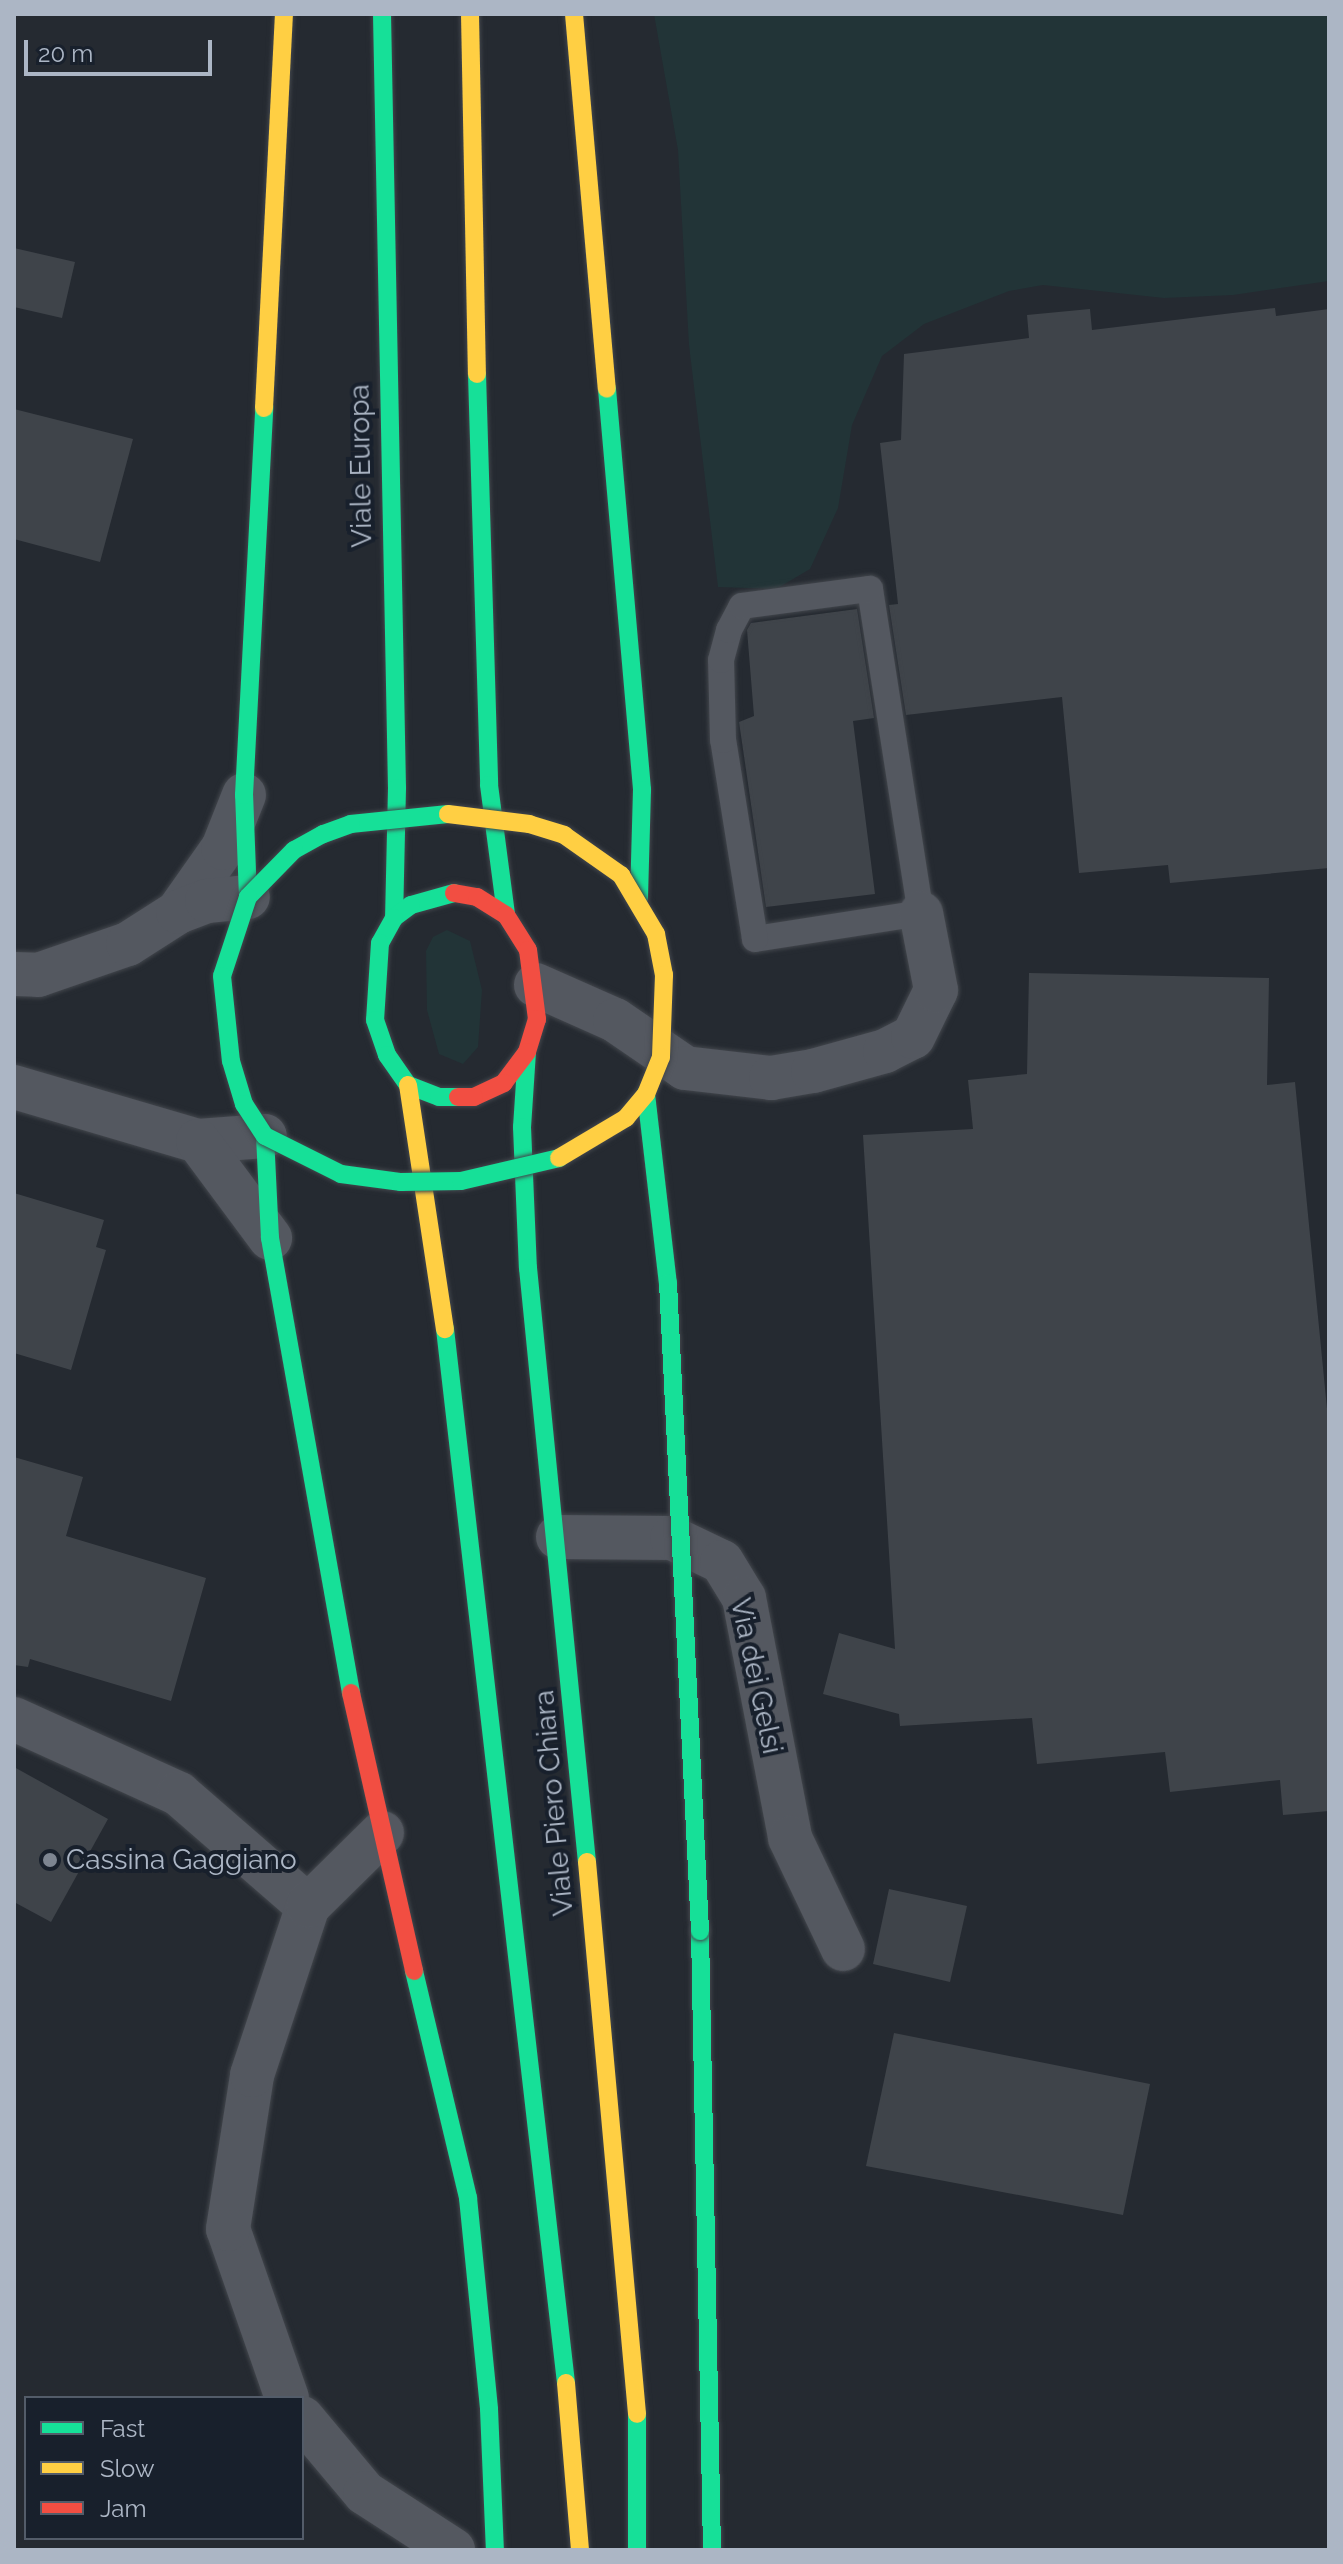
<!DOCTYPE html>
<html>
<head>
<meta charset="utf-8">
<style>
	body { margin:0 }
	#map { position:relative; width:1343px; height:2564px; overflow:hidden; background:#252a31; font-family:Raleway,sans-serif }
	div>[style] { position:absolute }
	.green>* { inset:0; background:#223437 }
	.building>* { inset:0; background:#3f444a }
	.roads { filter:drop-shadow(0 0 2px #42464c) drop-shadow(0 0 2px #42464c) }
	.lane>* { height:26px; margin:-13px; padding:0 13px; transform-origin:13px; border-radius:13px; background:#545860 }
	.street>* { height:44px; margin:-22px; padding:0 22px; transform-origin:22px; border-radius:22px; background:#545860 }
	.fast>* { height:18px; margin:-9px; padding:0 9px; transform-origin:9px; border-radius:9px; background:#16e098 }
	.slow>* { height:18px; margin:-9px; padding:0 9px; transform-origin:9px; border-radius:9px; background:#ffcf43 }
	.jam>* { height:18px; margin:-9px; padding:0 9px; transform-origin:9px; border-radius:9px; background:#f24e42 }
	.bridges { filter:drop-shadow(0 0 2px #42464c) drop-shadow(0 0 2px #42464c) }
	.fast-bridge>* { height:18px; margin:-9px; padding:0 9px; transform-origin:9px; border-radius:9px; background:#16e098 }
	.slow-bridge>* { height:18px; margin:-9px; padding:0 9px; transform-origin:9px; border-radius:9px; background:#ffcf43 }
	.dots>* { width:22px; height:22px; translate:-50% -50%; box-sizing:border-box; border:4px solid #18202c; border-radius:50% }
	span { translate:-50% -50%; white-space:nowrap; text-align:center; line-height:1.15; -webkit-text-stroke:8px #18202c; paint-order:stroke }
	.street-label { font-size:28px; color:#acb6c5 }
	.poi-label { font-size:28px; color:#acb6c5 }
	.left { translate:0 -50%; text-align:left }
	.frame { position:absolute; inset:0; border:16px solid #acb6c5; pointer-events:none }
	.legend { position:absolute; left:24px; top:2396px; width:280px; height:144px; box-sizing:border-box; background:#18202c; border:2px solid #535c69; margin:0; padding:10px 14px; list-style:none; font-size:24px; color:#acb6c5 }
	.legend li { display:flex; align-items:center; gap:16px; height:40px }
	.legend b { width:40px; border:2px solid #535c69 }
	.scale { position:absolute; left:24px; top:40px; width:188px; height:36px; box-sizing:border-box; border:4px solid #acb6c5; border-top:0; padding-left:10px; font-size:24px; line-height:28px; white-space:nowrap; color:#acb6c5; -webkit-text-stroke:6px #18202c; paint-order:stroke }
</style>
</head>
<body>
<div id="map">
	<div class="green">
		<i style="clip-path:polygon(654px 14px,1329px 14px,1329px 281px,1233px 295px,1164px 298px,1043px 285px,1009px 291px,924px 324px,882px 356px,852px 425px,838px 508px,810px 569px,776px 589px,718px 587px,689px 345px,678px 150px)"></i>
		<i style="clip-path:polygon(447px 930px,470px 941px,482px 990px,478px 1047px,463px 1064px,439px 1054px,427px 1010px,426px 951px,433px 937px)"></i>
	</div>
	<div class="building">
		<i style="clip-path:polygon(14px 248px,75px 262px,62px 318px,14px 307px)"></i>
		<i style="clip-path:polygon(1275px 308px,1276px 316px,1329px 309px,1329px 868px,1170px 883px,1168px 865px,1079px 873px,1062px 697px,906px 715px,889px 605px,898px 604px,880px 443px,901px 440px,904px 354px,1029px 338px,1027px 315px,1090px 309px,1092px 330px)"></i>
		<i style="clip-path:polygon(14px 409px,133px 439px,100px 562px,14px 539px)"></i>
		<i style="clip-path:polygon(857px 609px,874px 718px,853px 721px,875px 894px,766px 907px,739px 722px,754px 716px,747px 630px,751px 623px)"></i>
		<i style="clip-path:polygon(1029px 973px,1269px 978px,1267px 1085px,1295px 1082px,1329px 1429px,1329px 1811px,1283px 1815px,1280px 1780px,1170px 1792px,1165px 1752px,1037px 1764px,1032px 1718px,900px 1726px,899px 1714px,823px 1694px,839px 1633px,895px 1649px,863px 1135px,973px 1129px,968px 1080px,1027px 1074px)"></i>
		<i style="clip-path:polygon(14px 1193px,104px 1220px,96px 1247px,106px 1250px,71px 1370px,14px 1353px)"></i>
		<i style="clip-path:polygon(14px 1457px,83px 1477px,66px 1536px,206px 1578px,171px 1701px,30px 1659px,28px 1667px,14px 1665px)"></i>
		<i style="clip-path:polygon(14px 1767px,108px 1819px,51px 1922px,14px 1902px)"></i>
		<i style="clip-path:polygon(889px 1889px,967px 1906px,950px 1982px,873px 1964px)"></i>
		<i style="clip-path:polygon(894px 2033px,1150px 2084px,1123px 2215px,866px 2166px)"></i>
	</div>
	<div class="roads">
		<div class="lane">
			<i style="left:870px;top:589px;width:328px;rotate:81.1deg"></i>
			<i style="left:921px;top:913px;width:168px;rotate:171.1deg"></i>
			<i style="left:755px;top:939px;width:202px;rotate:-99.1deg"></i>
			<i style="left:723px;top:740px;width:80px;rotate:-91.4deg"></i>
			<i style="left:721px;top:660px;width:31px;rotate:-75deg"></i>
			<i style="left:729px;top:630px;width:27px;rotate:-62deg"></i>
			<i style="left:742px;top:606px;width:129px;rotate:-7.6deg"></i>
		</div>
		<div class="street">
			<i style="left:178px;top:912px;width:78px;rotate:-54.9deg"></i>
			<i style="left:223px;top:848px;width:57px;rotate:-68.4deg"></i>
			<i style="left:14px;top:974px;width:24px;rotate:2deg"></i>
			<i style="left:38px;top:975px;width:95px;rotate:-19deg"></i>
			<i style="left:128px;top:944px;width:59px;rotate:-32.6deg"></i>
			<i style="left:178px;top:912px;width:31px;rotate:-21deg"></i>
			<i style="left:207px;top:901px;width:41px;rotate:-5.6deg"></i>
			<i style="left:536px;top:985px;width:86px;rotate:23.9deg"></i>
			<i style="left:615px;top:1020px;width:85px;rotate:34.4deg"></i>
			<i style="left:685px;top:1068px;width:87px;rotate:6.6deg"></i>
			<i style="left:771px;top:1078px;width:43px;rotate:-9.5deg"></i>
			<i style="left:813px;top:1071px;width:75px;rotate:-15.5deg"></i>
			<i style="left:885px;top:1051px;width:31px;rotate:-27deg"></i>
			<i style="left:913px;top:1037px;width:52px;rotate:-63.9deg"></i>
			<i style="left:936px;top:990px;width:78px;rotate:-101deg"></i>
			<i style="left:14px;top:1087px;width:192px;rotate:16.4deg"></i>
			<i style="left:198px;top:1141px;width:67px;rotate:-4.3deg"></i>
			<i style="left:198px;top:1141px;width:121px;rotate:53.4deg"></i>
			<i style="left:558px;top:1537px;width:114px;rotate:0.5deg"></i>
			<i style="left:672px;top:1538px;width:55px;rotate:25.6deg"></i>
			<i style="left:722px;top:1562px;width:42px;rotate:58.6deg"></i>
			<i style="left:744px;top:1598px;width:244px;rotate:79.1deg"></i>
			<i style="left:790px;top:1838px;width:123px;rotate:64.5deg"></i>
			<i style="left:14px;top:1719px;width:181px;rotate:24.4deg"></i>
			<i style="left:179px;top:1794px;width:171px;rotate:41deg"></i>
			<i style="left:287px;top:2398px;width:179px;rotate:-109.2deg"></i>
			<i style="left:228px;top:2229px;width:156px;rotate:-81.1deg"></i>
			<i style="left:252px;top:2075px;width:178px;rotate:-71.7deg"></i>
			<i style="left:308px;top:1906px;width:104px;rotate:-44.6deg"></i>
			<i style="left:302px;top:2418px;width:98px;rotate:50deg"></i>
			<i style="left:365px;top:2493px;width:105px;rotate:32.9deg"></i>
		</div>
		<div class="fast">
			<i style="left:382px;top:14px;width:774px;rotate:88.89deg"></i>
			<i style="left:397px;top:788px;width:130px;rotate:91.3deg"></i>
			<i style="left:477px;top:374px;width:411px;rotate:88.3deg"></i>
			<i style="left:489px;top:785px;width:131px;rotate:82.5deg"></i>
			<i style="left:607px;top:389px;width:403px;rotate:85deg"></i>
			<i style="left:642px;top:790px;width:108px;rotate:91.6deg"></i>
			<i style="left:454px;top:893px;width:45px;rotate:164.4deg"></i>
			<i style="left:411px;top:905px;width:21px;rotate:143deg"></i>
			<i style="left:394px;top:918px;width:29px;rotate:119deg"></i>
			<i style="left:380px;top:943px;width:77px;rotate:93.7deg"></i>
			<i style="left:375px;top:1020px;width:37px;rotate:71deg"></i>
			<i style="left:387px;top:1055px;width:37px;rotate:55deg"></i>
			<i style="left:408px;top:1085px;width:33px;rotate:21deg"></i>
			<i style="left:439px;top:1097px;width:19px"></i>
			<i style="left:248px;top:897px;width:102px;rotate:-92.2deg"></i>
			<i style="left:244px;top:795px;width:388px;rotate:-87deg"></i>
			<i style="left:527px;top:1052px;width:75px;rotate:93.8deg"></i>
			<i style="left:522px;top:1127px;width:141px;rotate:87.6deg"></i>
			<i style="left:528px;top:1268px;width:597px;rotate:84.33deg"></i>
			<i style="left:265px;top:1136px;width:102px;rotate:87.2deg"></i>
			<i style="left:270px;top:1238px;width:462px;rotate:79.9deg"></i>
			<i style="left:445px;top:1329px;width:1061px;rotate:83.45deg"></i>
			<i style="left:700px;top:1931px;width:619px;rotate:88.89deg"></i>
			<i style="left:414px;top:1971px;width:233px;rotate:76.6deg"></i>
			<i style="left:468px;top:2198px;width:212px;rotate:84.3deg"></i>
			<i style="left:489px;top:2409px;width:141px;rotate:87.6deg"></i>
			<i style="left:637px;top:2550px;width:136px;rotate:-90deg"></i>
		</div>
		<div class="slow">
			<i style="left:470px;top:14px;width:360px;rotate:88.9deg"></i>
			<i style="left:574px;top:14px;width:376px;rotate:85deg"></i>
			<i style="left:264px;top:408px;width:395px;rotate:-87.1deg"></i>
			<i style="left:408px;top:1085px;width:247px;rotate:81.4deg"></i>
			<i style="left:587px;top:1862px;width:554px;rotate:84.82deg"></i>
			<i style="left:566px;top:2383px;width:168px;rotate:85.2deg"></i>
		</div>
		<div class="jam">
			<i style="left:454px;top:893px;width:23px;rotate:10deg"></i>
			<i style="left:477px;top:897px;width:34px;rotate:32deg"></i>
			<i style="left:506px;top:915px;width:41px;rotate:57.8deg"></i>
			<i style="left:528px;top:950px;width:70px;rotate:82.6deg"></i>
			<i style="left:537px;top:1019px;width:34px;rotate:107deg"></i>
			<i style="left:527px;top:1052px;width:39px;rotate:127deg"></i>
			<i style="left:504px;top:1083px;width:33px;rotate:155deg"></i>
			<i style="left:474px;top:1097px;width:16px;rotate:180deg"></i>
			<i style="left:351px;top:1693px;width:285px;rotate:77.2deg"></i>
		</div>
	</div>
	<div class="bridges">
		<div class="fast-bridge">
			<i style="left:448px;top:814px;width:98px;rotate:174.1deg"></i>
			<i style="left:351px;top:824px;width:30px;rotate:160deg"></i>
			<i style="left:323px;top:834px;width:33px;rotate:151deg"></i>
			<i style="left:294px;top:850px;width:66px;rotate:134.4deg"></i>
			<i style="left:248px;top:897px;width:83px;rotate:108.2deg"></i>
			<i style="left:222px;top:976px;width:85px;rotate:84deg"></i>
			<i style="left:231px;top:1061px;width:45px;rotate:73.2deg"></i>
			<i style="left:244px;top:1104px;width:38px;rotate:57deg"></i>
			<i style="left:265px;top:1136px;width:85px;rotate:26.6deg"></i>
			<i style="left:341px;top:1174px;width:61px;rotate:7.6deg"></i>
			<i style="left:401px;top:1182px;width:60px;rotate:-1deg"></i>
			<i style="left:461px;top:1181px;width:101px;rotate:-13.2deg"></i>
			<i style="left:646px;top:1094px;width:190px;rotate:83.4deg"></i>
			<i style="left:668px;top:1283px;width:649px;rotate:87.17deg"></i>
		</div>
		<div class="slow-bridge">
			<i style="left:448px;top:814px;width:82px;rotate:7deg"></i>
			<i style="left:529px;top:824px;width:37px;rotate:17deg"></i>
			<i style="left:564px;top:835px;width:70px;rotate:35.1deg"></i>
			<i style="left:621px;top:875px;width:69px;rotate:59.3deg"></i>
			<i style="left:656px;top:934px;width:42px;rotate:79deg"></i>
			<i style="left:664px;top:975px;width:82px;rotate:92.1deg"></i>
			<i style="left:661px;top:1057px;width:40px;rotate:112deg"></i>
			<i style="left:646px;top:1094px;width:31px;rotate:130deg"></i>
			<i style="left:626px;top:1118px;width:78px;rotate:149.2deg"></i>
		</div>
	</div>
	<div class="dots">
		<i style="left:50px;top:1860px;background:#7d8591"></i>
	</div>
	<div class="street-label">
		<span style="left:361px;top:466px;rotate:-91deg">Viale Europa</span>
		<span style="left:756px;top:1676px;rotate:78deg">Via dei Gelsi</span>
		<span style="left:554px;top:1803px;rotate:-95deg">Viale Piero Chiara</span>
	</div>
	<div class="poi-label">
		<span class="left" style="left:66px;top:1860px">Cassina Gaggiano</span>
	</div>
	<div class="frame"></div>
	<ul class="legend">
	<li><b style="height:10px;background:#16e098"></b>Fast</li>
	<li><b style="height:10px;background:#ffcf43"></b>Slow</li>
	<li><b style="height:10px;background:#f24e42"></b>Jam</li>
	</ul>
	<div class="scale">20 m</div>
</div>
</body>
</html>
